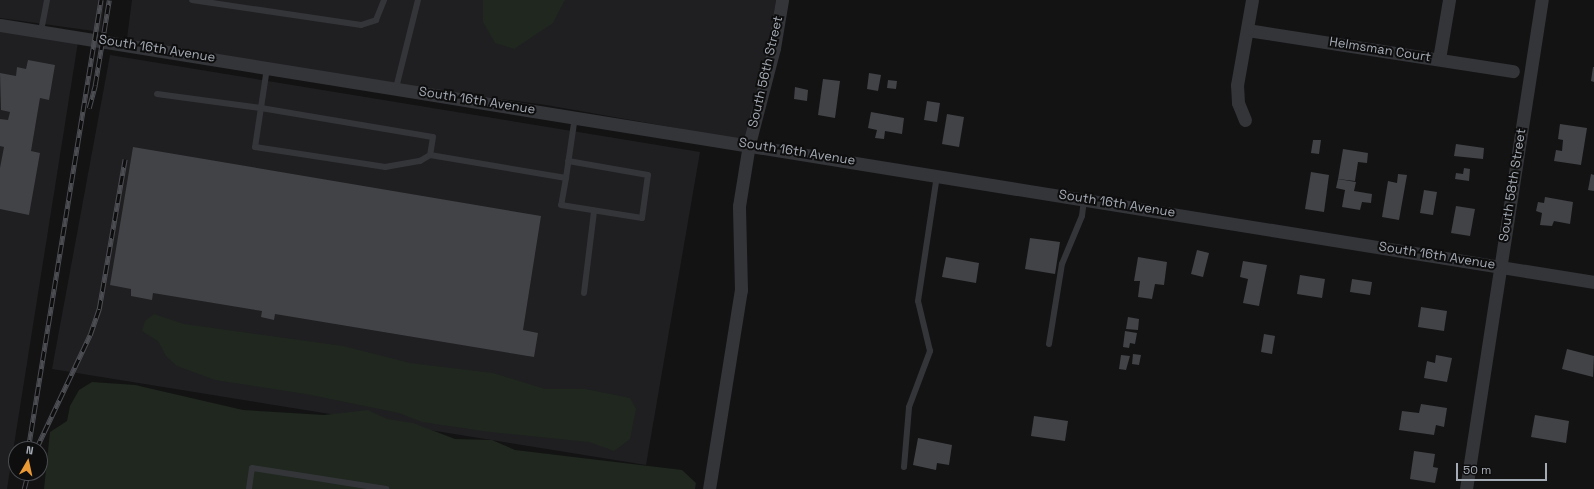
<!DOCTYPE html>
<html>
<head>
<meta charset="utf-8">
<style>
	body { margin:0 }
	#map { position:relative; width:1594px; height:489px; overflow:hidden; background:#131314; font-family:"Space Grotesk",sans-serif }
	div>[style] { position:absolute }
	.built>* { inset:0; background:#1f1f21 }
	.green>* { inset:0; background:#1f271f }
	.building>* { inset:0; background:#424347 }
	.service>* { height:6px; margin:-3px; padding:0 3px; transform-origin:3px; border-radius:3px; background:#343539 }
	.minor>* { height:13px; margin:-6.5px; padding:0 6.5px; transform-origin:6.5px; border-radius:6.5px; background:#343539 }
	.rail>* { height:4.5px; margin-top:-2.25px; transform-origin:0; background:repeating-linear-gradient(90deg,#0e0e0f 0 9px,#4b4d52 0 18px); box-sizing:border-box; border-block:1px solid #4b4d52 }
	span { translate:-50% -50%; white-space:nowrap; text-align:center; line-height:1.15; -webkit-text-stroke:4px #0e0e0f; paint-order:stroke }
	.street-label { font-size:13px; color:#a5abb4 }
	.north { position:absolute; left:8px; top:441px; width:40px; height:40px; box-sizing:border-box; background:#0e0e0f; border:1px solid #4a4d51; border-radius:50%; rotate:9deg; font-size:11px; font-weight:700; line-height:16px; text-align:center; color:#a5abb4 }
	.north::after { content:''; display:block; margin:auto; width:14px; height:18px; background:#ea9a35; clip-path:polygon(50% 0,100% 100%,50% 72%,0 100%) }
	.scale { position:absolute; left:1456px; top:463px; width:91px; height:18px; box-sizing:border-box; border:2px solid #a5abb4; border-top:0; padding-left:5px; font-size:12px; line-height:14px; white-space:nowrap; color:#a5abb4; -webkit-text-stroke:3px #0e0e0f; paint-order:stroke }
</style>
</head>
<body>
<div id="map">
	<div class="built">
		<i style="clip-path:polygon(0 0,104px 0,101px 32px,0 18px)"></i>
		<i style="clip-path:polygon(132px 0,776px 0,769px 43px,744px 140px,546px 105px,420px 88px,124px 39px,127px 38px)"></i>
		<i style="clip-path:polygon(0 29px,78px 42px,7px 489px,0 489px)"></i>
		<i style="clip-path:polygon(110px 55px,700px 152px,646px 465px,52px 369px)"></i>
	</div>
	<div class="green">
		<i style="clip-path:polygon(483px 0,565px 0,553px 23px,514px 49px,495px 43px,483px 22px)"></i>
		<i style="clip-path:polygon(154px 314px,184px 324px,343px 346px,410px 363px,493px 373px,545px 389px,585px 389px,630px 398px,636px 409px,630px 439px,614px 451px,589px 442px,490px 432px,422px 422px,399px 413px,306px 394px,215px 380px,177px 366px,166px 356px,158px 341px,142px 331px,145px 321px)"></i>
		<i style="clip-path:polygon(92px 382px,135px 385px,243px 410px,324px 415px,368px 410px,387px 419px,413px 423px,455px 439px,492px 440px,515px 450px,682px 470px,696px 483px,695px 489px,44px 489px,50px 432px,67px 421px,70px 406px,79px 390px)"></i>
	</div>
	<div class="building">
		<i style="clip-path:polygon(28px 60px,55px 65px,49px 100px,40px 98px,31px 151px,40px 153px,29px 215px,0 209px,0 168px,4px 147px,0 146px,0 119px,8px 120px,10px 112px,1px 110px,0 73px,16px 76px,17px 67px,26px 69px)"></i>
		<i style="clip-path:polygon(1593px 67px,1594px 67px,1594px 82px,1591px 81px)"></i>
		<i style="clip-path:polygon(869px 73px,881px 75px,878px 91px,867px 89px)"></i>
		<i style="clip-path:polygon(823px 79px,840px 81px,835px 118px,818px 115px)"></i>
		<i style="clip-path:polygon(888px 80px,897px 81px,896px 89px,887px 88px)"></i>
		<i style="clip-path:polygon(795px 87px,808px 90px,807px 101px,794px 99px)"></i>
		<i style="clip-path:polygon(927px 101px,940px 103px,937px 122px,924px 120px)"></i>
		<i style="clip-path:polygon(871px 112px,904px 118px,902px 134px,885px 131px,884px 139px,875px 138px,877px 130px,868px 128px)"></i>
		<i style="clip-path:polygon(947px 114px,964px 117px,959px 147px,942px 144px)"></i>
		<i style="clip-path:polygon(1560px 124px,1587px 128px,1581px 165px,1554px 161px,1556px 150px,1562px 151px,1563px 140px,1558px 139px)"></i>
		<i style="clip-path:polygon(1313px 140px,1321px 140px,1319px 154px,1311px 153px)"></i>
		<i style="clip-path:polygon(1456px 144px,1484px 148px,1483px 159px,1454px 156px)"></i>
		<i style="clip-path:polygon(133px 147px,541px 216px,523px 330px,538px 333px,534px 357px,275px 314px,274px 320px,261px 317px,262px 311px,153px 293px,152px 300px,131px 296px,131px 289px,110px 285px)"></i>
		<i style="clip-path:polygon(1343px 149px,1368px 153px,1367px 163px,1358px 162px,1355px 181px,1338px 179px)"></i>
		<i style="clip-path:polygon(1464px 168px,1470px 169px,1469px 181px,1455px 179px,1456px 173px,1463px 174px)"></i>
		<i style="clip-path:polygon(1311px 172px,1329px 175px,1324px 212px,1305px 209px)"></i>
		<i style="clip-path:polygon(1398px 174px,1407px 175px,1399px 220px,1382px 217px,1388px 181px,1397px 183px)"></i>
		<i style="clip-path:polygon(1591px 174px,1594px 175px,1594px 191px,1588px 190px)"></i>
		<i style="clip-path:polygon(1338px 179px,1356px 182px,1354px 191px,1372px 194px,1371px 203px,1362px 202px,1360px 210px,1342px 207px,1345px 190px,1336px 188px)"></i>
		<i style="clip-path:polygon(1424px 190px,1437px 192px,1433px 215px,1420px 213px)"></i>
		<i style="clip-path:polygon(1545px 197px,1573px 202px,1570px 224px,1554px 221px,1552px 226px,1540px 225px,1542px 213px,1536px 211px,1538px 202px,1544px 203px)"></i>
		<i style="clip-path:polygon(1456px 206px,1475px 209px,1470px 236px,1451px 233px)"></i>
		<i style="clip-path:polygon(1030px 238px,1060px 242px,1055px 274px,1025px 269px)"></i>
		<i style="clip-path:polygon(1197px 250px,1209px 253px,1203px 277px,1191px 274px)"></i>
		<i style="clip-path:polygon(946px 257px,979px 263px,976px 283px,942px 277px)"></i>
		<i style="clip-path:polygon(1138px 257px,1167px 262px,1164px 285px,1155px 284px,1152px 299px,1138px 297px,1140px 281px,1134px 281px)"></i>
		<i style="clip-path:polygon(1243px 261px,1267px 265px,1259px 306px,1243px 303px,1248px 279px,1240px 277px)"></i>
		<i style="clip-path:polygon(1300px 275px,1325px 279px,1322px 298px,1297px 294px)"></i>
		<i style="clip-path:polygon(1352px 279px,1372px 282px,1370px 295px,1350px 292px)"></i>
		<i style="clip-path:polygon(1421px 307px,1447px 311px,1444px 331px,1418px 327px)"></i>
		<i style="clip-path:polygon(1128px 317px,1139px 319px,1138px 330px,1126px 329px)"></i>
		<i style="clip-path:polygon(1125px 331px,1137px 333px,1135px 344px,1130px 343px,1129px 348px,1123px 347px)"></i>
		<i style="clip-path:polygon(1264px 334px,1275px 336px,1272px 354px,1261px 352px)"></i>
		<i style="clip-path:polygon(1567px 349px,1594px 356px,1593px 377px,1562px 369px)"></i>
		<i style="clip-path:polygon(1133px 354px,1141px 355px,1139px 365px,1132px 364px)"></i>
		<i style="clip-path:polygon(1121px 355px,1130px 356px,1126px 370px,1119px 369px)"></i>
		<i style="clip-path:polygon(1436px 355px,1452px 358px,1447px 382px,1424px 378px,1427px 361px,1435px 363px)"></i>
		<i style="clip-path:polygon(1421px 404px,1447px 408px,1444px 427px,1436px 425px,1434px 435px,1399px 430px,1402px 411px,1419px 413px)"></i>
		<i style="clip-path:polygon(1535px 415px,1569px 421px,1566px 443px,1531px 437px)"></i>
		<i style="clip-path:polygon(1034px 416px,1068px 421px,1065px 441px,1031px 436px)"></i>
		<i style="clip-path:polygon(918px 438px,952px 445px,949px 465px,937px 463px,936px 470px,913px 465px)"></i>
		<i style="clip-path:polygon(1414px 451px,1435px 454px,1433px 467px,1438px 468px,1435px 483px,1410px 479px)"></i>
	</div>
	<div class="service">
		<i style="left:192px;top:0;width:171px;rotate:8.4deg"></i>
		<i style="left:361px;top:25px;width:16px;rotate:-18deg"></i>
		<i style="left:376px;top:20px;width:22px;rotate:-68deg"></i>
		<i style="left:41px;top:31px;width:32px;rotate:-79deg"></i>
		<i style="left:267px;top:68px;width:80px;rotate:98.6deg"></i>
		<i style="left:255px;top:147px;width:132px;rotate:8.7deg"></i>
		<i style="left:385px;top:167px;width:36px;rotate:-10deg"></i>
		<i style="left:420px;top:161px;width:12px;rotate:-31deg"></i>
		<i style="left:430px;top:155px;width:138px;rotate:9.6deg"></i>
		<i style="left:566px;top:178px;width:63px;rotate:-81.7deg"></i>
		<i style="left:396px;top:88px;width:91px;rotate:-76deg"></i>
		<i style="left:157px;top:94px;width:105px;rotate:7.7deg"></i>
		<i style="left:261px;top:108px;width:174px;rotate:9.6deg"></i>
		<i style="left:433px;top:137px;width:18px;rotate:99deg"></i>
		<i style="left:566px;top:178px;width:27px;rotate:100deg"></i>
		<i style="left:561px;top:205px;width:82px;rotate:9.1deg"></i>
		<i style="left:642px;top:218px;width:43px;rotate:-82.1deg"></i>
		<i style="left:648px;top:175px;width:81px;rotate:-170.1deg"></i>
		<i style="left:584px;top:293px;width:83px;rotate:-83deg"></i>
		<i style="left:1049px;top:344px;width:81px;rotate:-80.8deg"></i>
		<i style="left:1062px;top:264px;width:52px;rotate:-67.4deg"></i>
		<i style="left:1082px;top:216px;width:17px;rotate:-83deg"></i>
		<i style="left:904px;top:467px;width:60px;rotate:-85.2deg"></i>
		<i style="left:909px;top:407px;width:60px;rotate:-69.4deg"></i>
		<i style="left:930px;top:351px;width:51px;rotate:-103.5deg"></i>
		<i style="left:918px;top:301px;width:127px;rotate:-81.4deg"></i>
		<i style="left:249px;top:489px;width:21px;rotate:-82deg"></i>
		<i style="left:252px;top:468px;width:136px;rotate:8.9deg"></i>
	</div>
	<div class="minor">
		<i style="left:0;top:25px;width:1615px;rotate:9.16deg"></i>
		<i style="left:1247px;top:30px;width:269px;rotate:8.8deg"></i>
		<i style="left:1439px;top:59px;width:60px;rotate:-80.4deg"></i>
		<i style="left:1245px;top:120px;width:18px;rotate:-112deg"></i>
		<i style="left:1238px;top:103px;width:18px;rotate:-93deg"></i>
		<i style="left:1237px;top:85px;width:86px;rotate:-80deg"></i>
		<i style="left:709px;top:489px;width:202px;rotate:-80.9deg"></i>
		<i style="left:741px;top:290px;width:84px;rotate:-91.4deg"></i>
		<i style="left:739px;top:206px;width:63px;rotate:-80.8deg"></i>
		<i style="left:749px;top:144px;width:99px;rotate:-75.4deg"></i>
		<i style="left:774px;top:48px;width:49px;rotate:-80.5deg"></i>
		<i style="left:1466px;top:489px;width:495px;rotate:-81.2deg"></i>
	</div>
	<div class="rail">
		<i style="left:89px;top:108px;width:24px;rotate:-75deg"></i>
		<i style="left:95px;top:85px;width:86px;rotate:-80.6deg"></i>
		<i style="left:28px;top:449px;width:455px;rotate:-80.8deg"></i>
		<i style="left:36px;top:449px;width:126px;rotate:-64.7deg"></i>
		<i style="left:90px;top:335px;width:28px;rotate:-71deg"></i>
		<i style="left:99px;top:309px;width:152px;rotate:-80.2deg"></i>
		<i style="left:24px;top:489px;width:16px;rotate:-76deg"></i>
	</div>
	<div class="street-label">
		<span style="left:157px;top:49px;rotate:9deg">South 16th Avenue</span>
		<span style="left:1380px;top:50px;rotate:9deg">Helmsman Court</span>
		<span style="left:766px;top:72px;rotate:-77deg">South 56th Street</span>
		<span style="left:477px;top:101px;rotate:9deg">South 16th Avenue</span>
		<span style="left:797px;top:152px;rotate:9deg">South 16th Avenue</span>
		<span style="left:1513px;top:185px;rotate:-81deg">South 58th Street</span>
		<span style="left:1117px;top:204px;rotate:9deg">South 16th Avenue</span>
		<span style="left:1437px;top:256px;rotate:9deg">South 16th Avenue</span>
	</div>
	<div class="north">N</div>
	<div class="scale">50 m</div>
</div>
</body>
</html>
